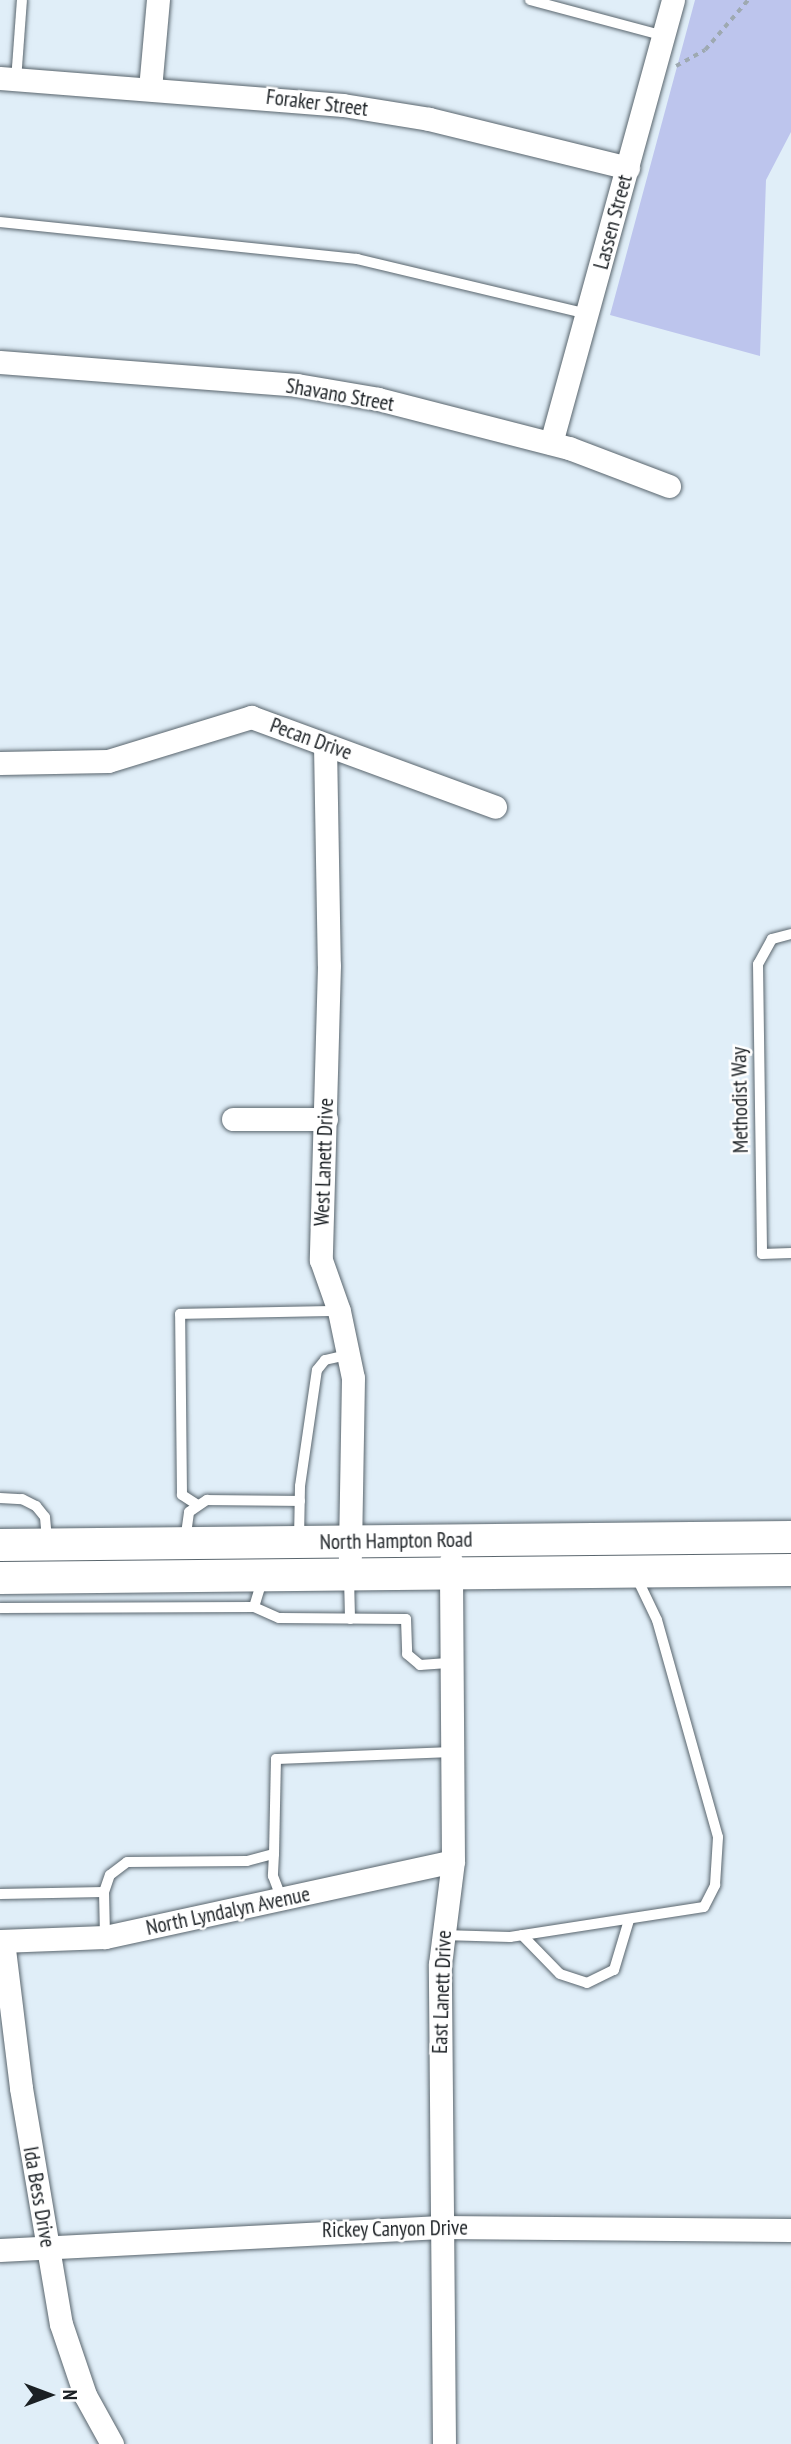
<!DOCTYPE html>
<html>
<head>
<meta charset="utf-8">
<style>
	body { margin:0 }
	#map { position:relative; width:791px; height:2444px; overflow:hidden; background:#e0eef8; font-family:"PT Sans Narrow",sans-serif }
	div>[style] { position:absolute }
	.green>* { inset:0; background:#bdc5ed }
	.path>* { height:3.5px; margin-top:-1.75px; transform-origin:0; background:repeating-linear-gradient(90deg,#9ea9b1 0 5px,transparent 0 10px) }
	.roads { filter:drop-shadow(0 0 2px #59656d) drop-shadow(0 0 2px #59656d) }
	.service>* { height:10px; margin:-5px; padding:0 5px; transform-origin:5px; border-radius:5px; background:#fff }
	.minor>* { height:23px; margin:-11.5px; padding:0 11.5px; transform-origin:11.5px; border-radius:11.5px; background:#fff }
	.secondary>* { height:32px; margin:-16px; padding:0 16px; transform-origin:16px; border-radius:16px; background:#fff }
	span { translate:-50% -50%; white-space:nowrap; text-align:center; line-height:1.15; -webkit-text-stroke:5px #fff; paint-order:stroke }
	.street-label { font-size:21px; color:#1b2024 }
	.north { position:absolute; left:14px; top:2360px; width:70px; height:70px; -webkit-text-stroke:5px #fff; paint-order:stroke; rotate:90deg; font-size:19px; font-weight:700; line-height:28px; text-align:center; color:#1b2024 }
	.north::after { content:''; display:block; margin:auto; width:24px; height:32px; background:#1b2024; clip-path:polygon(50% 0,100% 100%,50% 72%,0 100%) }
</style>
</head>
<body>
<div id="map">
	<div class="green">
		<i style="clip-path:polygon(695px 0,791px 0,791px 132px,766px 180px,760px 356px,610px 315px)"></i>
	</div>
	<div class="path">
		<i style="left:676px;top:66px;width:33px;rotate:-29deg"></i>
		<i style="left:705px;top:50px;width:66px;rotate:-49.3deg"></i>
	</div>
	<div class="roads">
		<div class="service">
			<i style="left:530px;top:0;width:139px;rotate:15deg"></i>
			<i style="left:16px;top:81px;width:81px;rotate:-85.8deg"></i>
			<i style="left:0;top:222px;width:359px;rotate:5.9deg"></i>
			<i style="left:357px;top:259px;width:237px;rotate:13.4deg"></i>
			<i style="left:791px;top:934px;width:20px;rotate:165deg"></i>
			<i style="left:772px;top:939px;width:29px;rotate:119deg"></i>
			<i style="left:758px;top:964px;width:290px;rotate:89.2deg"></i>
			<i style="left:762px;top:1254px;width:29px;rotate:-2deg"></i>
			<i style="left:0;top:1498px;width:22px;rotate:3deg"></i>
			<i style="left:22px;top:1499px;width:16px;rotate:27deg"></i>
			<i style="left:36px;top:1506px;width:14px;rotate:51deg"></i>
			<i style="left:45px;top:1517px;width:25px;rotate:85deg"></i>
			<i style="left:196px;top:1504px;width:17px;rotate:-147deg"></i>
			<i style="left:182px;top:1495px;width:181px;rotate:-90.6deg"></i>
			<i style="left:180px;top:1314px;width:159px;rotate:-1.1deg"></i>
			<i style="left:299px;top:1539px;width:53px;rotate:-88.9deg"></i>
			<i style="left:300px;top:1486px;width:117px;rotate:-81.7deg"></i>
			<i style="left:317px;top:1370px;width:13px;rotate:-51deg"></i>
			<i style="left:325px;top:1360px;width:22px;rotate:-13deg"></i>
			<i style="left:185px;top:1541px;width:29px;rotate:-82deg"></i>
			<i style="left:189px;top:1512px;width:22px;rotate:-34deg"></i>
			<i style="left:207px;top:1500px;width:93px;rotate:0.6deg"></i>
			<i style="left:349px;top:1577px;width:42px;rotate:88.6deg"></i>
			<i style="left:254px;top:1607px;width:27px;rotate:24deg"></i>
			<i style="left:279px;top:1618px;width:127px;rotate:0.5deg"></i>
			<i style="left:406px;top:1619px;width:35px;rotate:88deg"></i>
			<i style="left:407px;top:1654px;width:17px;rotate:40deg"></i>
			<i style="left:420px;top:1665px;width:31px;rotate:-4deg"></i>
			<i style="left:0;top:1608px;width:254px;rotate:-0.2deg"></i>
			<i style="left:254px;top:1607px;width:30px;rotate:-73deg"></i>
			<i style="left:274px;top:1854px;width:95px;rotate:-88.8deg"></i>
			<i style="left:276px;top:1759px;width:177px;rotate:-2.3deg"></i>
			<i style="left:104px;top:1892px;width:18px;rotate:-71deg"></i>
			<i style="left:110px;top:1875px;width:21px;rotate:-37deg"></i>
			<i style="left:127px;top:1862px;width:120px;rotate:-0.5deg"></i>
			<i style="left:247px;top:1861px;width:28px;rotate:-15deg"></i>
			<i style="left:274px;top:1854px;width:22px;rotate:93deg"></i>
			<i style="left:273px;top:1876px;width:25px;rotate:69deg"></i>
			<i style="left:0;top:1894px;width:104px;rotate:-1.1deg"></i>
			<i style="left:104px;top:1892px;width:45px;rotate:88.7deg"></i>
			<i style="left:442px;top:1935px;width:68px;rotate:1.7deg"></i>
			<i style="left:510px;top:1937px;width:196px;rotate:-8.8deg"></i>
			<i style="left:704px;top:1907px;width:25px;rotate:-63deg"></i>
			<i style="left:715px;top:1885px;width:48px;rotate:-86.4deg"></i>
			<i style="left:718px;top:1837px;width:225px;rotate:-105.7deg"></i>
			<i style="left:657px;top:1620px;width:51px;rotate:-115.6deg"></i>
			<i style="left:522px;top:1935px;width:54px;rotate:45.7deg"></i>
			<i style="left:560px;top:1974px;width:28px;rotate:18deg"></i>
			<i style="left:587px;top:1983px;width:30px;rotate:-26deg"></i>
			<i style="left:614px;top:1970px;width:52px;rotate:-73.3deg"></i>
		</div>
		<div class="minor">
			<i style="left:0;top:78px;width:344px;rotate:4.5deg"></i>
			<i style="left:343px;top:105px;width:87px;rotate:9.2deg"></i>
			<i style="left:429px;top:119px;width:205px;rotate:13.8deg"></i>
			<i style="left:150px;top:89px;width:89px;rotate:-84.9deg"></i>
			<i style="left:0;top:362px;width:298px;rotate:4.4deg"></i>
			<i style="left:297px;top:385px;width:82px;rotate:9.8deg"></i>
			<i style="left:378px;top:399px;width:197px;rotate:14.4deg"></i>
			<i style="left:569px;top:448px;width:107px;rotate:20.8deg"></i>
			<i style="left:551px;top:443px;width:459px;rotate:-74.6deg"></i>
			<i style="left:325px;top:745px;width:220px;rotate:89deg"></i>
			<i style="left:329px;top:965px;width:295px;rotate:91.6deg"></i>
			<i style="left:321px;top:1260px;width:54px;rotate:70.6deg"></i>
			<i style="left:339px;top:1311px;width:68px;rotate:78.2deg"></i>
			<i style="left:353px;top:1378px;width:179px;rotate:91deg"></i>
			<i style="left:0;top:763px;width:108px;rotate:-1.1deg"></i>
			<i style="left:108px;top:761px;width:150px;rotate:-17.1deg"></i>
			<i style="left:251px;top:717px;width:260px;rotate:20.2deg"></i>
			<i style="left:233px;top:1119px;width:93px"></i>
			<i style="left:0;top:1941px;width:105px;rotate:-2.2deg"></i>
			<i style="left:105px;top:1937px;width:356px;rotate:-12.3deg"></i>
			<i style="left:3px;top:1941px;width:148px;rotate:83deg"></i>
			<i style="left:21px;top:2088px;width:239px;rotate:80.4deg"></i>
			<i style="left:61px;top:2324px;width:75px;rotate:71.3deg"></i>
			<i style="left:85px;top:2395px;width:56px;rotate:61.1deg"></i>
			<i style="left:0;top:2250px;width:441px;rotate:-3deg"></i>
			<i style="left:440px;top:2227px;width:351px;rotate:0.5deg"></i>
			<i style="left:444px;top:2444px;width:480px;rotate:-90.5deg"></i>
			<i style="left:440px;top:1964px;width:104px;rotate:-82.8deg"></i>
			<i style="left:453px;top:1861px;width:300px;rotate:-90.4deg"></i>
		</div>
		<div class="secondary">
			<i style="left:0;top:1545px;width:791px;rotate:-0.58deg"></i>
			<i style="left:0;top:1578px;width:791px;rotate:-0.58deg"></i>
		</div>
	</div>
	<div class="street-label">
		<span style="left:317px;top:103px;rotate:7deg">Foraker Street</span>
		<span style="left:613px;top:222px;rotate:-75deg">Lassen Street</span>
		<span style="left:340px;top:395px;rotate:10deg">Shavano Street</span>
		<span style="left:311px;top:739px;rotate:20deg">Pecan Drive</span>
		<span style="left:740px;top:1100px;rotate:-91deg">Methodist Way</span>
		<span style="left:324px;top:1162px;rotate:-88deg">West Lanett Drive</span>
		<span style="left:396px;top:1541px;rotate:-1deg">North Hampton Road</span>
		<span style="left:228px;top:1911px;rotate:-12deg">North Lyndalyn Avenue</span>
		<span style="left:442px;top:1992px;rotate:-88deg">East Lanett Drive</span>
		<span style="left:39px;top:2197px;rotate:80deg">Ida Bess Drive</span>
		<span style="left:395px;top:2229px;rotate:-1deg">Rickey Canyon Drive</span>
	</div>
	<div class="north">N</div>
</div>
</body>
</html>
